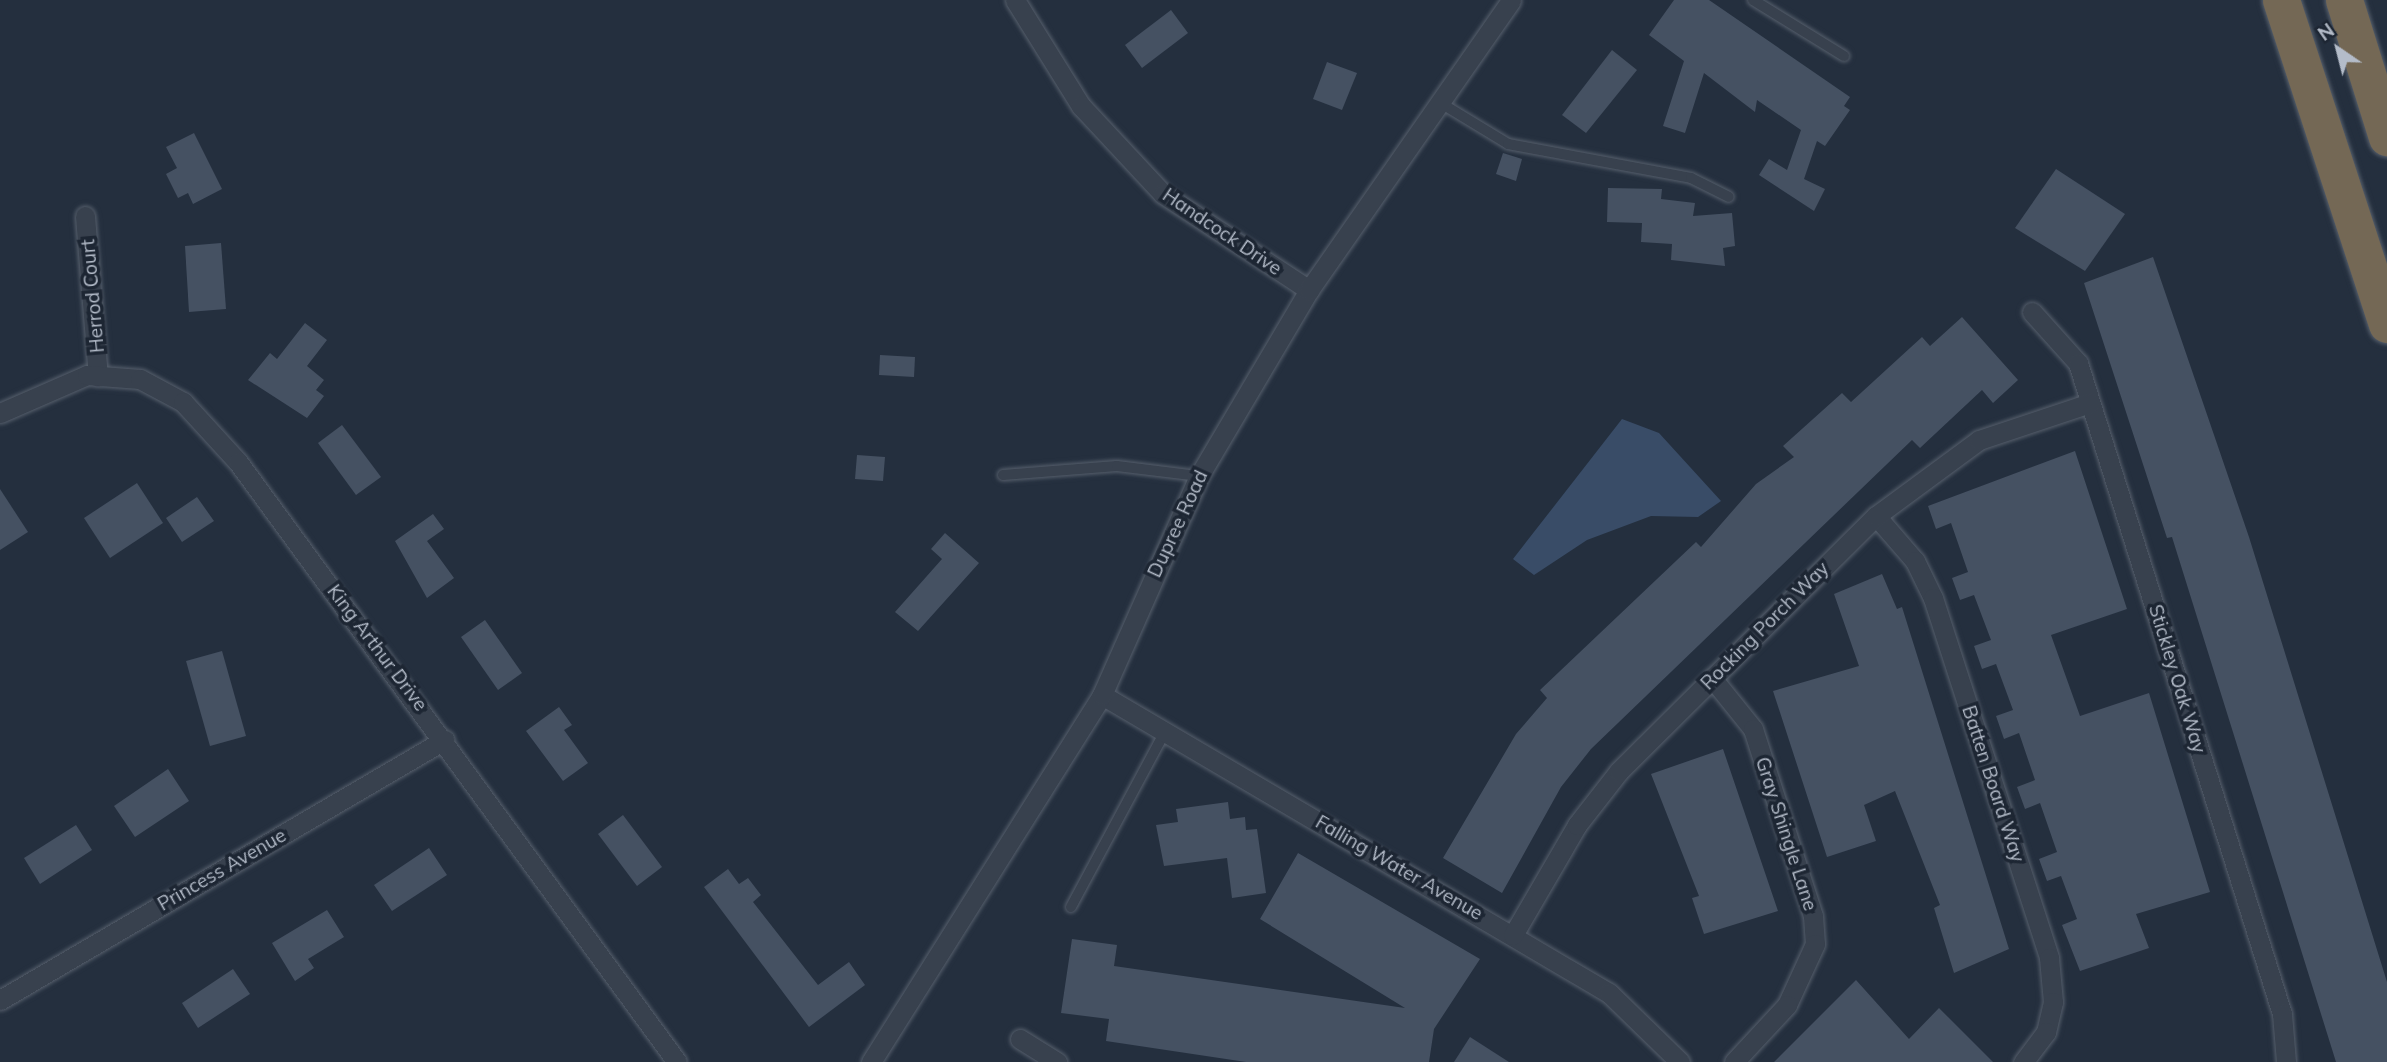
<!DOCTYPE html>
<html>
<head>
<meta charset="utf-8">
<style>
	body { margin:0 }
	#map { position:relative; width:2387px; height:1062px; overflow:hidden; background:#242f3e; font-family:Mulish,sans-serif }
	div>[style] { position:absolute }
	.water>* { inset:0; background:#394c67 }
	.building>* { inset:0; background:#455162 }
	.roads { filter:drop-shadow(0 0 2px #565f6c) drop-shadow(0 0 2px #565f6c) }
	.lane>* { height:10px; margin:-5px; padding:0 5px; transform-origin:5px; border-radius:5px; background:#38414e }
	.street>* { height:19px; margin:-9.5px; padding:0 9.5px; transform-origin:9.5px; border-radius:9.5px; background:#38414e }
	.highway>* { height:37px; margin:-18.5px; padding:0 18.5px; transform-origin:18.5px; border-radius:18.5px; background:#746855 }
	span { translate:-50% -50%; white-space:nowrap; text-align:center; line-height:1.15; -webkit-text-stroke:7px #1d2633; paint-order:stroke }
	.street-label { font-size:19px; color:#b4bcc9 }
	.north { position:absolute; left:2303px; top:14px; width:70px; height:70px; -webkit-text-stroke:5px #1d2633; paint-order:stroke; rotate:325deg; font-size:19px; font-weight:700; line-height:28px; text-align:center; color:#b4bcc9 }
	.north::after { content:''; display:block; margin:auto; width:24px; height:32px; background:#b4bcc9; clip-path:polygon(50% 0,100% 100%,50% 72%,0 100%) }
</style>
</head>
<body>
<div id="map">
	<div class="water">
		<i style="clip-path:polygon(1622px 419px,1659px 433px,1721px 501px,1698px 517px,1651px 516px,1587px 540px,1534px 575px,1513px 559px)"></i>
	</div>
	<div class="building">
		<i style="clip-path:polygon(1674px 0,1709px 0,1850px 97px,1844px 106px,1850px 110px,1825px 146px,1817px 141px,1804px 179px,1825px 189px,1814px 211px,1759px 175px,1769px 159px,1787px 170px,1801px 130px,1757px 100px,1755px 112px,1704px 73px,1685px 133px,1663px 126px,1684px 61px,1649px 35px)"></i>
		<i style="clip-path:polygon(1171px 10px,1188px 33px,1142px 68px,1125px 45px)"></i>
		<i style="clip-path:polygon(1612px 50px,1637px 70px,1586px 133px,1562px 115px)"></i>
		<i style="clip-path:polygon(1327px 62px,1357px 73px,1342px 110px,1313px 99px)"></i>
		<i style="clip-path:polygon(194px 133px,222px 189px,193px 204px,188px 193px,178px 198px,166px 174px,177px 168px,166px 147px)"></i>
		<i style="clip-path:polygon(1503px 153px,1522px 159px,1516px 181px,1496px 174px)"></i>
		<i style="clip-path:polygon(2056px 169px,2125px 214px,2085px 271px,2015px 228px)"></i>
		<i style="clip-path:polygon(1608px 188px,1662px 189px,1661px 199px,1695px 203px,1693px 216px,1732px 213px,1735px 246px,1723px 248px,1725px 266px,1671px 260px,1672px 244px,1641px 242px,1642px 223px,1607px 222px)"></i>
		<i style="clip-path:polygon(221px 243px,226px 309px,189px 312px,185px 246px)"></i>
		<i style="clip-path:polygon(2153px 257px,2249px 537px,2387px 982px,2387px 1062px,2336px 1062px,2172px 537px,2167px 538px,2084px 283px)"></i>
		<i style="clip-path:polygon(1962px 317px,2018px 380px,1993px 403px,1982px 390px,1920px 448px,1912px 440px,1591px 749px,1561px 787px,1502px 893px,1443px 858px,1516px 734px,1547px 698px,1540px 690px,1696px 542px,1701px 547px,1756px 484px,1794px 457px,1783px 446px,1842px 393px,1851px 402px,1922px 337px,1930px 346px)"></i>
		<i style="clip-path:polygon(305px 323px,327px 340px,307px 366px,324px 380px,316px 390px,324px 396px,307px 418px,248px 380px,270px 353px,277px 359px)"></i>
		<i style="clip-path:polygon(880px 355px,915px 357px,914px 377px,879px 375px)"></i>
		<i style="clip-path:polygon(342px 425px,381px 477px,356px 495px,318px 443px)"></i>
		<i style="clip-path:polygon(2075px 451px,2127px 609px,2051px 635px,2080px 716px,2149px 693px,2210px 892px,2136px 914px,2149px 948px,2080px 971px,2062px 925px,2077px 919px,2061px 876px,2047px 881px,2039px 859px,2057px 852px,2040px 803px,2025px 809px,2017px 787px,2035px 780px,2019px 733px,2004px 739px,1996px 716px,2013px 710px,1996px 664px,1982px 669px,1974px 646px,1991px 640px,1974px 595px,1960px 600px,1952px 578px,1968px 572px,1951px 523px,1936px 529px,1928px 506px)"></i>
		<i style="clip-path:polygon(857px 455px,885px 457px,883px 481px,855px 479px)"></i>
		<i style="clip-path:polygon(137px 483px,163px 523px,110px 558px,84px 518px)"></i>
		<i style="clip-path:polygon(0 489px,28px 532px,0 550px)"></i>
		<i style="clip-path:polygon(197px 497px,214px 521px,182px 542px,166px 518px)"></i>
		<i style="clip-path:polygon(433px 514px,444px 529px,427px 541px,454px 578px,427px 598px,395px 541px)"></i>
		<i style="clip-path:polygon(945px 533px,979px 563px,918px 631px,895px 612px,942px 559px,931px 549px)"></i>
		<i style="clip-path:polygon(1882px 574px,1897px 609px,1902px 607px,2009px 949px,1954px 973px,1934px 908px,1940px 905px,1895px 791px,1864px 805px,1876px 841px,1827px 857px,1773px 691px,1859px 666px,1834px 594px)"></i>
		<i style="clip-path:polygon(485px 620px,522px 673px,498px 690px,461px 637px)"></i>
		<i style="clip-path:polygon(222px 651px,246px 736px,210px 746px,186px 661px)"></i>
		<i style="clip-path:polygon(559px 707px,572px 725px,564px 730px,588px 763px,563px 781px,526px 731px)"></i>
		<i style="clip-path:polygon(1723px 749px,1778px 911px,1704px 934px,1692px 898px,1699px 896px,1651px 774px)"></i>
		<i style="clip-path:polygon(168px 769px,189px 801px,135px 837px,114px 806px)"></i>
		<i style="clip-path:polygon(1228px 802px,1230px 819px,1245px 817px,1246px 830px,1257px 829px,1266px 893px,1232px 898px,1227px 858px,1164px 866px,1156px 825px,1178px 822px,1176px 809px)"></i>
		<i style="clip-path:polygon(623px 815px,662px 867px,637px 886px,598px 834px)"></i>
		<i style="clip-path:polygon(76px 825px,92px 850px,40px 884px,24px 858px)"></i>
		<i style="clip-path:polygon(429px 848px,447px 875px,392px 911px,374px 885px)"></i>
		<i style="clip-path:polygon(1298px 853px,1480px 959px,1434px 1029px,1429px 1062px,1246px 1062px,1106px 1041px,1109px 1019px,1061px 1013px,1072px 939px,1117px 945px,1114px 966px,1405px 1008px,1260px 919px)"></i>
		<i style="clip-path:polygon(728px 869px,739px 884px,748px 878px,761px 895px,753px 902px,818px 985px,849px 962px,865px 985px,809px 1027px,704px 887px)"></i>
		<i style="clip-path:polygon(327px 910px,344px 937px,308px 959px,314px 968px,295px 981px,272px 943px)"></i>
		<i style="clip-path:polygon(233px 969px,250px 994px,198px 1028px,182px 1003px)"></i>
		<i style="clip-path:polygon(1856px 980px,1909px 1039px,1939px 1008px,1993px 1062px,1774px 1062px)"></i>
		<i style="clip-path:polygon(1470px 1037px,1509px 1062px,1454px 1062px)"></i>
	</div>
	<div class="roads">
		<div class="lane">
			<i style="left:1753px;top:0;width:107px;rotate:31.6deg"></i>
			<i style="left:1439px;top:102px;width:81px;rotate:31.3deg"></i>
			<i style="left:1508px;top:144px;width:186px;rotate:10.5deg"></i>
			<i style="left:1691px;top:178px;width:42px;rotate:26.6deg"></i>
			<i style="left:1003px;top:475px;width:114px;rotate:-4.5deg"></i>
			<i style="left:1117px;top:466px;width:83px;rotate:7deg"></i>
			<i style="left:1071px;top:907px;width:199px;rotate:-61.8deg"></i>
		</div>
		<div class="street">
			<i style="left:1015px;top:0;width:125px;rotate:58.1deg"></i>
			<i style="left:1081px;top:106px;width:120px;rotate:47deg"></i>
			<i style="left:1163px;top:194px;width:175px;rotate:33.3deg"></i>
			<i style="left:85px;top:216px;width:161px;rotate:85.4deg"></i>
			<i style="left:2032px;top:312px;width:69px;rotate:48deg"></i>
			<i style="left:2078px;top:363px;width:682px;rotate:72.6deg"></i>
			<i style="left:2282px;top:1014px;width:48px;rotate:85.2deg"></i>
			<i style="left:0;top:413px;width:95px;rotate:-23.6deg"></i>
			<i style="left:87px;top:375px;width:53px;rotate:4.3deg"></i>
			<i style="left:140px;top:379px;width:49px;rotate:28.1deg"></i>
			<i style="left:183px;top:402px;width:81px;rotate:47.5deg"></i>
			<i style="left:238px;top:462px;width:743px;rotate:53.81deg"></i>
			<i style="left:1876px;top:516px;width:60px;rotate:49.1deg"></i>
			<i style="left:1915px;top:561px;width:41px;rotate:64.1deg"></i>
			<i style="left:1933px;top:598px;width:378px;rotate:72.1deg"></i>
			<i style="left:2049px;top:958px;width:44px;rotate:84.8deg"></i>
			<i style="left:2053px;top:1002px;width:31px;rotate:103deg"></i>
			<i style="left:2046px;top:1032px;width:38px;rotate:127deg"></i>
			<i style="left:1712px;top:678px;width:65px;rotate:51.2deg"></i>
			<i style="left:1753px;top:729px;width:196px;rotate:72.2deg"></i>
			<i style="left:1813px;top:916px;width:28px;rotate:86deg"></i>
			<i style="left:1815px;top:944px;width:67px;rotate:114.7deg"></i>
			<i style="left:1787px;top:1005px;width:78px;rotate:132.9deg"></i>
			<i style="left:1102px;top:695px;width:588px;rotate:30.45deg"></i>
			<i style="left:1609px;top:993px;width:99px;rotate:44.2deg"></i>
			<i style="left:1513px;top:935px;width:127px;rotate:-59.8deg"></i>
			<i style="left:1577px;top:825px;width:68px;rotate:-52.1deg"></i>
			<i style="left:1619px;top:771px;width:362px;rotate:-44.8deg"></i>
			<i style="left:1876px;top:516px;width:128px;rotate:-36.4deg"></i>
			<i style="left:1979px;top:440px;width:117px;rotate:-18.4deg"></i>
			<i style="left:0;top:1000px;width:515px;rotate:-30.35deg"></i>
			<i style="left:1020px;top:1039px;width:44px;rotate:31.9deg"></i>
			<i style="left:871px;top:1062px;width:434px;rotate:-57.8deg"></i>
			<i style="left:1102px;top:695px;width:240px;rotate:-66.1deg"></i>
			<i style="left:1199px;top:476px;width:216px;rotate:-59.4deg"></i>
			<i style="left:1309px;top:290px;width:353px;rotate:-55.1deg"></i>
		</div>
		<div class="highway">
			<i style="left:2281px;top:0;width:341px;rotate:71.9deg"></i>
			<i style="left:2344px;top:0;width:144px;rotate:72.6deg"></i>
		</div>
	</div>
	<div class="street-label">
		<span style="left:1222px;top:232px;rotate:34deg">Handcock Drive</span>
		<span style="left:93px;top:296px;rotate:-95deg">Herrod Court</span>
		<span style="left:1178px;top:524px;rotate:-65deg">Dupree Road</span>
		<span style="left:1765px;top:626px;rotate:-45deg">Rocking Porch Way</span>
		<span style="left:377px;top:648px;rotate:53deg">King Arthur Drive</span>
		<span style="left:2177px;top:679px;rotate:73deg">Stickley Oak Way</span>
		<span style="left:1993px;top:784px;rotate:72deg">Batten Board Way</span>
		<span style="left:1786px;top:834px;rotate:72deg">Gray Shingle Lane</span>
		<span style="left:1399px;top:868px;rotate:30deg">Falling Water Avenue</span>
		<span style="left:222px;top:870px;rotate:-30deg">Princess Avenue</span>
	</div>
	<div class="north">N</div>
</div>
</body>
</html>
